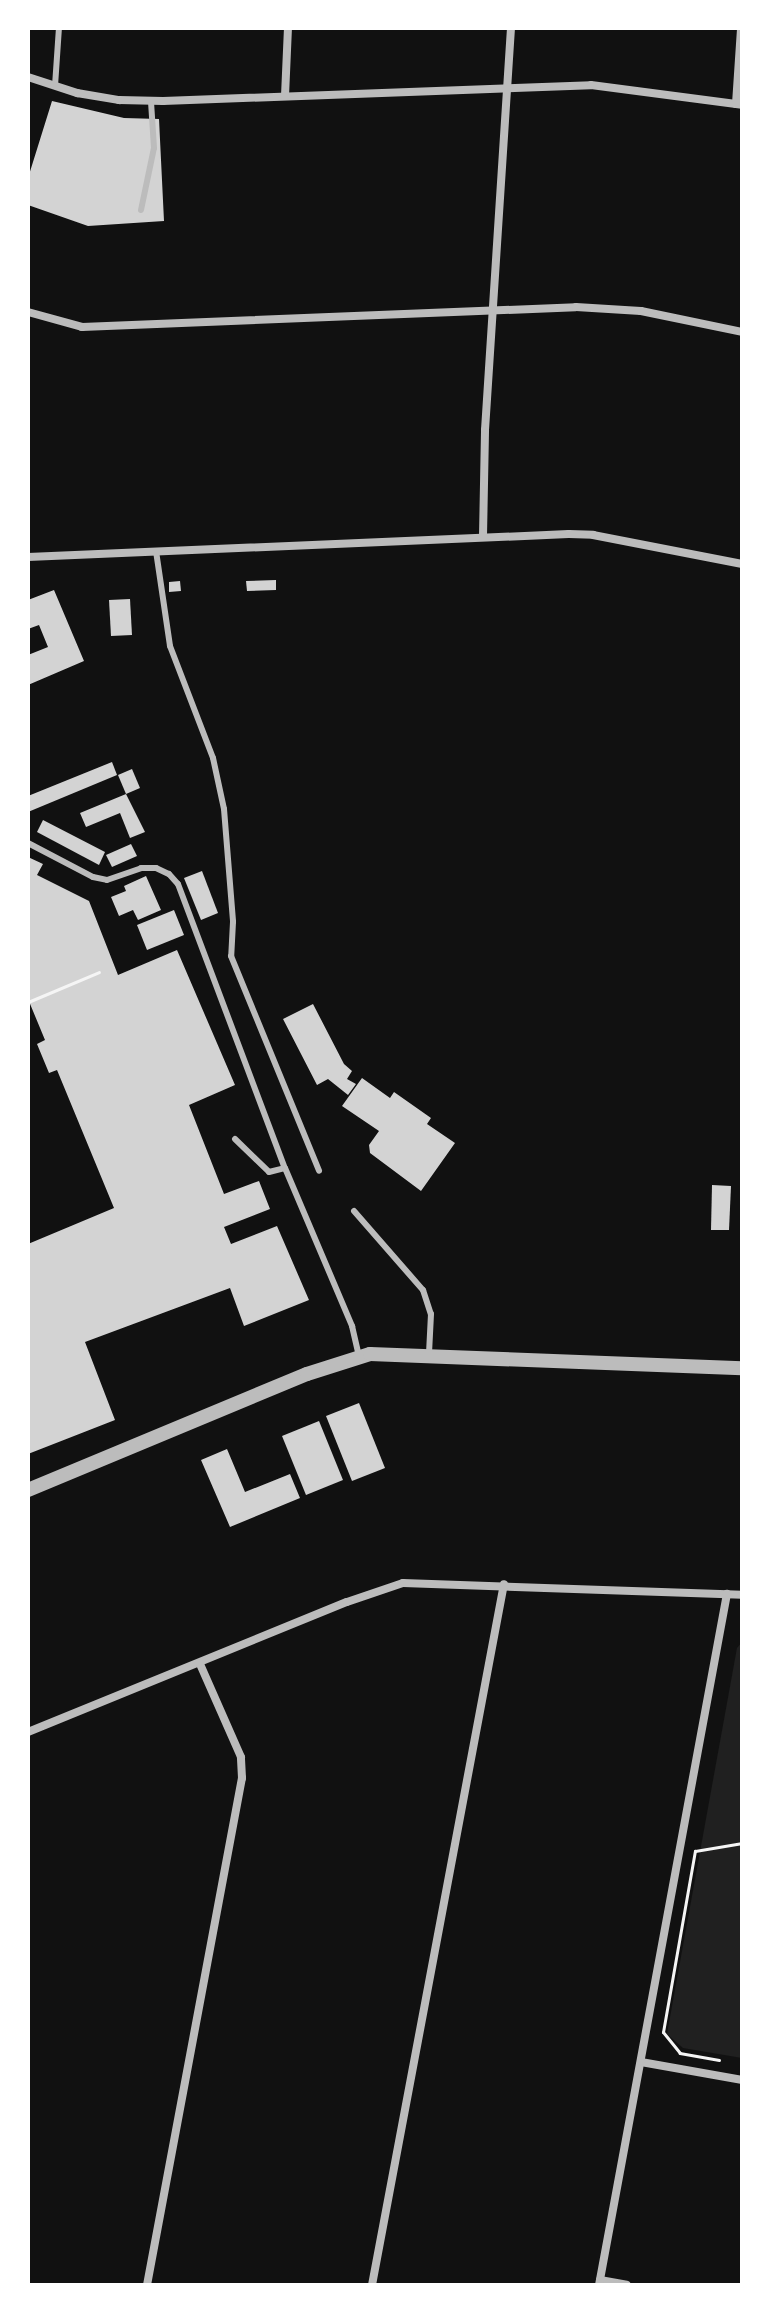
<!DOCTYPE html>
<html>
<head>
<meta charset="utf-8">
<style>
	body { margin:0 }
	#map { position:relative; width:770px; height:2313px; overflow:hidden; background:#111; font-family:"Source Sans 3",sans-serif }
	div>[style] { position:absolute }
	.green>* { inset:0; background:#202020 }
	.building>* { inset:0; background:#d3d3d3 }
	.path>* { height:3px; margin:-1.5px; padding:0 1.5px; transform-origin:1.5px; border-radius:1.5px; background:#f5f5f5 }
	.service>* { height:6px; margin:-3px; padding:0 3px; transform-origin:3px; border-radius:3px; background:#bcbcbc }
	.minor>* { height:8px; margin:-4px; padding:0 4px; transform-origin:4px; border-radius:4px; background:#bcbcbc }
	.tertiary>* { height:14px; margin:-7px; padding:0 7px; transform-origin:7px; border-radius:7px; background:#bcbcbc }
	span { translate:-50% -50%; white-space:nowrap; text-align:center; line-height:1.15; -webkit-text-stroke:6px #fff; paint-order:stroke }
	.frame { position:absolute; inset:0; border:30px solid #fff; pointer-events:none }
</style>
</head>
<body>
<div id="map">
	<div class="green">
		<i style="clip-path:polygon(742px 1642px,742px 2058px,683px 2048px,667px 2034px,737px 1648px)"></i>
	</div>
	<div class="building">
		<i style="clip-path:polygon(52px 101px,124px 118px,159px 119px,164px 221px,88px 226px,28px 205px,28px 178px)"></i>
		<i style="clip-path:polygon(276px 580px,276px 590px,247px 591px,246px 581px)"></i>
		<i style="clip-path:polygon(180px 581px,181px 591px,169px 592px,169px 582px)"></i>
		<i style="clip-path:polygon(54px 590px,84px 661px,28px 685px,28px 655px,48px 647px,39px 625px,28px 629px,28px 600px)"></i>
		<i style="clip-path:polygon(130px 599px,132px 635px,111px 636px,109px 600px)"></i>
		<i style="clip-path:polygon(112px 762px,117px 775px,28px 812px,28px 796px)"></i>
		<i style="clip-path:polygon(132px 769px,140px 788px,126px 794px,118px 775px)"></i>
		<i style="clip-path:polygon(126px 794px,145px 832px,130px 838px,120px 813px,86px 827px,80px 813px)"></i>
		<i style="clip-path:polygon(43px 820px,105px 852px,99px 865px,37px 832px)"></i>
		<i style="clip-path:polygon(131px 844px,137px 856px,112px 867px,106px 855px)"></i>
		<i style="clip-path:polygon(28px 857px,43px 864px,37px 875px,89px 901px,118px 975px,177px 950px,235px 1085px,189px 1105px,224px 1194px,259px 1181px,270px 1209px,224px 1227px,231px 1244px,277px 1226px,309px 1300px,244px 1326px,230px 1288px,85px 1342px,115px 1420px,28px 1454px,28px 1244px,114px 1208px,57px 1070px,49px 1073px,37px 1044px,45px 1040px,28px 999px)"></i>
		<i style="clip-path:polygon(202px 871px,218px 913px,201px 920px,184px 878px)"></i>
		<i style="clip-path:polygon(146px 876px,161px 910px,138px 920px,133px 910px,119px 916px,111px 897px,126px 891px,124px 886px)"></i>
		<i style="clip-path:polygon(174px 910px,184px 935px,147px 950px,137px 925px)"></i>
		<i style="clip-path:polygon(313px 1004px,344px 1064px,352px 1071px,347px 1079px,356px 1084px,348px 1095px,328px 1079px,317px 1085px,283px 1019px)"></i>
		<i style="clip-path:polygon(362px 1078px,390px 1098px,394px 1092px,431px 1118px,427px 1124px,455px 1143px,421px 1191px,370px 1153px,369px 1145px,379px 1131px,342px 1106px)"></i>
		<i style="clip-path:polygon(712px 1185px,731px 1186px,729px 1230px,711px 1230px)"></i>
		<i style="clip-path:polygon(359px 1403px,385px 1468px,352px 1481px,326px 1416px)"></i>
		<i style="clip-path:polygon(319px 1421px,343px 1480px,306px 1495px,282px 1436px)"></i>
		<i style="clip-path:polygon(227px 1449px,245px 1492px,290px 1474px,300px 1498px,230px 1527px,201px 1460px)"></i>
	</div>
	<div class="path">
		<i style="left:28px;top:1002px;width:77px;rotate:-22.9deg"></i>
		<i style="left:719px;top:2060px;width:40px;rotate:-170deg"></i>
		<i style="left:680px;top:2053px;width:27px;rotate:-129deg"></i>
		<i style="left:663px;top:2032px;width:184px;rotate:-80deg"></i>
		<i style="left:695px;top:1851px;width:48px;rotate:-9.7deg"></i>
	</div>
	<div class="service">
		<i style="left:55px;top:86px;width:58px;rotate:-86.1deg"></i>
		<i style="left:141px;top:210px;width:63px;rotate:-78.2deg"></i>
		<i style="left:154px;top:148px;width:47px;rotate:-93.7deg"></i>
		<i style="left:156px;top:551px;width:96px;rotate:81.6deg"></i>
		<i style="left:170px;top:646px;width:120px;rotate:69deg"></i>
		<i style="left:213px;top:758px;width:52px;rotate:77.8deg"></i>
		<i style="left:224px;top:809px;width:113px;rotate:85.4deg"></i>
		<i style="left:233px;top:922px;width:34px;rotate:93deg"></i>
		<i style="left:231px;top:956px;width:232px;rotate:67.7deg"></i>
		<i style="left:28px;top:843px;width:73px;rotate:27.6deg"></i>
		<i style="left:93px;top:877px;width:14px;rotate:12deg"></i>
		<i style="left:107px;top:880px;width:36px;rotate:-19deg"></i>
		<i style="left:141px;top:868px;width:15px"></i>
		<i style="left:156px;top:868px;width:14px;rotate:25deg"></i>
		<i style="left:169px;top:874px;width:13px;rotate:48deg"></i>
		<i style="left:178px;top:884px;width:303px;rotate:69.4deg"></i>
		<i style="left:235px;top:1139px;width:47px;rotate:44.1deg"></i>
		<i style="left:269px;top:1172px;width:16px;rotate:-14deg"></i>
		<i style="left:285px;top:1168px;width:172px;rotate:67deg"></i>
		<i style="left:352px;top:1326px;width:31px;rotate:77deg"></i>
		<i style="left:354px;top:1211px;width:105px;rotate:48.9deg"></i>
		<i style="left:423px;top:1290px;width:25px;rotate:72deg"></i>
		<i style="left:431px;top:1314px;width:40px;rotate:92.9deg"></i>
	</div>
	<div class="minor">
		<i style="left:28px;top:77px;width:52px;rotate:18.1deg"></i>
		<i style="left:77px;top:93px;width:43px;rotate:9.5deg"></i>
		<i style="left:119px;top:100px;width:44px;rotate:1.3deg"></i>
		<i style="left:163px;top:101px;width:428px;rotate:-2.1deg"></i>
		<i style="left:591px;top:85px;width:152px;rotate:7.5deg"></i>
		<i style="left:285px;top:96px;width:68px;rotate:-87.5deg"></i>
		<i style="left:736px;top:104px;width:76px;rotate:-86.2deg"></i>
		<i style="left:28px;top:312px;width:56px;rotate:15.5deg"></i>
		<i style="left:82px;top:327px;width:494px;rotate:-2.3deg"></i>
		<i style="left:576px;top:307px;width:65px;rotate:3.5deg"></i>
		<i style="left:641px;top:311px;width:103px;rotate:11.7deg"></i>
		<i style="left:483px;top:536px;width:106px;rotate:-88.9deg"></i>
		<i style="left:485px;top:430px;width:403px;rotate:-86.3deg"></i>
		<i style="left:28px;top:557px;width:541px;rotate:-2.43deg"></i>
		<i style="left:569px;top:534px;width:24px;rotate:2deg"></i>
		<i style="left:593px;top:535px;width:152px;rotate:11deg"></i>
		<i style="left:28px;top:1732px;width:344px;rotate:-22.2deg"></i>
		<i style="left:347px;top:1602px;width:59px;rotate:-18.7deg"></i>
		<i style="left:403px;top:1583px;width:339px;rotate:2deg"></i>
		<i style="left:641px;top:2062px;width:103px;rotate:10.1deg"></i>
		<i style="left:600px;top:2280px;width:27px;rotate:10deg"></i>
		<i style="left:147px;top:2285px;width:516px;rotate:-79.39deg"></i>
		<i style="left:242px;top:1778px;width:21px;rotate:-93deg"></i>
		<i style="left:241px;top:1757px;width:102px;rotate:-113.8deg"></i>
		<i style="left:372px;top:2285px;width:713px;rotate:-79.34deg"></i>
		<i style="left:599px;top:2285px;width:703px;rotate:-79.51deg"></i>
	</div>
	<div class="tertiary">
		<i style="left:28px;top:1490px;width:302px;rotate:-22.6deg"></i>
		<i style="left:307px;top:1374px;width:66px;rotate:-17.6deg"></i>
		<i style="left:370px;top:1354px;width:372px;rotate:2.2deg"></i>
	</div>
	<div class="frame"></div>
</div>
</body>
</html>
